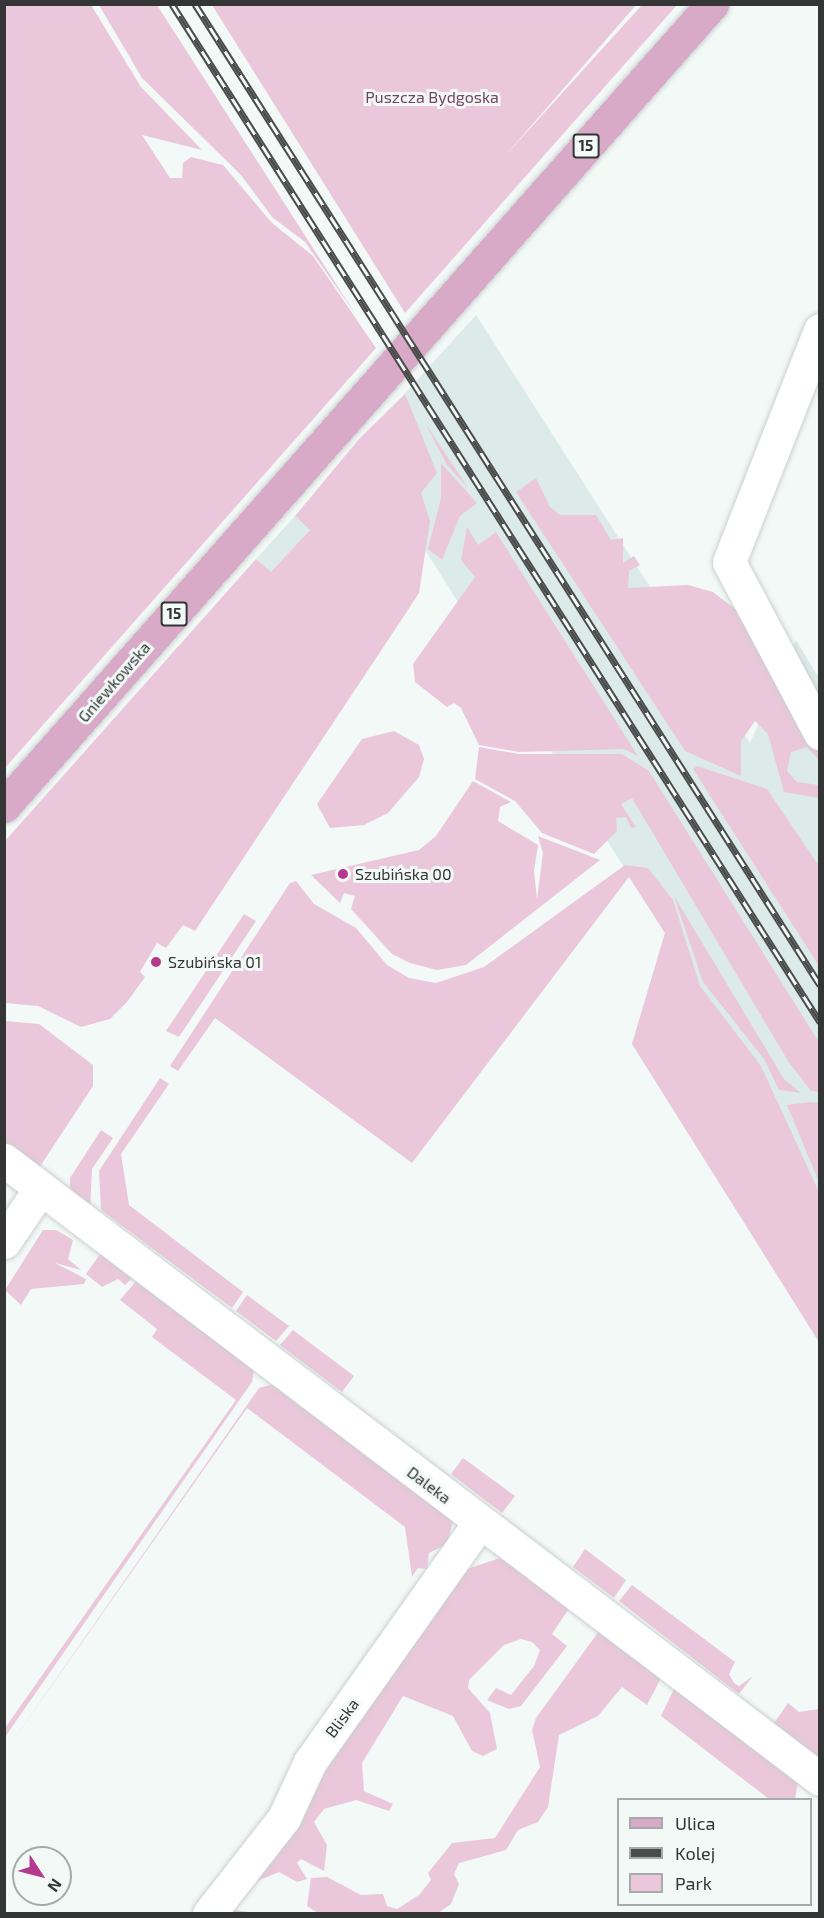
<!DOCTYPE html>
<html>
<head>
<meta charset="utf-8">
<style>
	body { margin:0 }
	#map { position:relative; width:824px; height:1918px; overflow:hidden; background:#f2f9f7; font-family:"Exo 2",sans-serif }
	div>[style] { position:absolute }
	.built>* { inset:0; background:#dcebe9 }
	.green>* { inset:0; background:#ebc7db }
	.roads { filter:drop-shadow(0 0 2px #cad1cf) drop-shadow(0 0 2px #cad1cf) }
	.street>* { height:33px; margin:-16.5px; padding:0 16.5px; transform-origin:16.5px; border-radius:16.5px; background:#fff }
	.primary>* { height:33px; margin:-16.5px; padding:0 16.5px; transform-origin:16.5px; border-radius:16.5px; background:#d8aac7 }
	.rail>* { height:7px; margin-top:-3.5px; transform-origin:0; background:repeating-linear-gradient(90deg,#f2f9f7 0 14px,#494c4b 0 28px); box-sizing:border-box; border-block:2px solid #494c4b }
	.dots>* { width:16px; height:16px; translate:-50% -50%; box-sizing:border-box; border:3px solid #f2f9f7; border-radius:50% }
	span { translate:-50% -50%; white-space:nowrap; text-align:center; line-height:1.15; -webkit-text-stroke:6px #f2f9f7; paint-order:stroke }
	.shield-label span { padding:2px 4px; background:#f2f9f7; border:2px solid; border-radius:4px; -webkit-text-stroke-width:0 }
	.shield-label { font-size:15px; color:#343636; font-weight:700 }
	.park-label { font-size:16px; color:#754463 }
	.street-label { font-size:16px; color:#343636 }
	.poi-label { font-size:16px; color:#343636 }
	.left { translate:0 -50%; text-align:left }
	.frame { position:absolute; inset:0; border:6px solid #343636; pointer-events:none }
	.legend { position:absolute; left:617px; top:1798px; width:195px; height:108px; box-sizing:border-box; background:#f2f9f7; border:2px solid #a6abaa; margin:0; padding:8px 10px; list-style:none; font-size:18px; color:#343636 }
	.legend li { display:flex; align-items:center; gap:12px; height:30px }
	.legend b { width:30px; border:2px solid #a6abaa }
	.north { position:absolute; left:12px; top:1846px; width:60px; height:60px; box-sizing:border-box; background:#f2f9f7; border:2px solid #a6abaa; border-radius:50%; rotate:126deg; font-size:16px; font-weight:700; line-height:24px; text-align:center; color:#343636 }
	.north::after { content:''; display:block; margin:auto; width:21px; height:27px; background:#b43a8d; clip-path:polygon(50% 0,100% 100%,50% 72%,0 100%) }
</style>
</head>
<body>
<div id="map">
	<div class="built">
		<i style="clip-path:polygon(476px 315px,750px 743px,796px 640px,819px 678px,819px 1342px,632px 1044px,665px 933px,359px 444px)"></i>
		<i style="clip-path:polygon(295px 516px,310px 530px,271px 573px,256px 559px)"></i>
	</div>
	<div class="green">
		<i style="clip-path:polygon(5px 4px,91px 5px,141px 87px,202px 150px,142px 135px,170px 178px,182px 178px,183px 163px,191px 157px,223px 165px,272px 223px,313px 256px,376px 348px,5px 768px)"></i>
		<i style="clip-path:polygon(99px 5px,157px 5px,356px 315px,305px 242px,272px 217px,241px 175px,142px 78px)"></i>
		<i style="clip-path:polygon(212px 5px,636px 5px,505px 156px,642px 5px,677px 5px,405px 313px)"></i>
		<i style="clip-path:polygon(405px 394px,437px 473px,421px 493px,430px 521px,419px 593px,404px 616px,195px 931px,183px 925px,166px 948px,157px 943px,140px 972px,145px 977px,127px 1002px,110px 1019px,81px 1027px,38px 1006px,5px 1003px,5px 841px,256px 559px,271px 572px,310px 530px,295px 516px,359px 439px)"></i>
		<i style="clip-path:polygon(425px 423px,468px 488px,447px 465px)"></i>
		<i style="clip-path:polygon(441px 463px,477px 503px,460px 516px,442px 560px,428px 549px,441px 498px)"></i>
		<i style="clip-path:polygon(536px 478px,550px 507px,560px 515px,596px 515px,611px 540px,623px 538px,623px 563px,634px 556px,640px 565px,629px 571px,628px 588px,688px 585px,713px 592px,739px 612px,819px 743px,819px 760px,807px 747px,791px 752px,787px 771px,797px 782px,819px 785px,819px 798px,784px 792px,768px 734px,755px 721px,741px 741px,741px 776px,685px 751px,516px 492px)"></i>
		<i style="clip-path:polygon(467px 527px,478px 545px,496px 532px,638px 756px,624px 749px,519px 752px,479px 745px,461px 708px,454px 703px,447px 707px,415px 682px,413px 664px,475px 577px,461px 560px)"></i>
		<i style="clip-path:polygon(394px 731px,419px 745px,424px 759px,419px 777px,388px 813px,364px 825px,330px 828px,317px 804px,362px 739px)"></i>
		<i style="clip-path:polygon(479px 747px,519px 754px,622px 754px,649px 771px,819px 1042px,819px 1092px,811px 1091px,788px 1061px,632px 798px,621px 804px,636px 827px,631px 828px,626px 817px,616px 818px,617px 831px,594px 854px,542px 833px,515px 801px,475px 779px)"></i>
		<i style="clip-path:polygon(697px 766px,767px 789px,819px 866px,819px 966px,693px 769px)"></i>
		<i style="clip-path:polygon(473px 781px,511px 802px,500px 807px,498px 821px,538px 845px,534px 871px,537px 899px,543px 853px,538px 836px,600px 860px,466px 965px,437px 970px,410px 963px,392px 954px,351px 909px,355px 896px,344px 893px,340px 903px,311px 875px,419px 850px,436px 836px)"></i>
		<i style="clip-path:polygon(625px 865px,648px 868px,673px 900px,700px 986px,761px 1066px,819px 1192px,819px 1342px,632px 1044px,665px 933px,629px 877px,412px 1163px,215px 1018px,178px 1071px,170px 1066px,290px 883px,296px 881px,314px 904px,356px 928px,387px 965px,409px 978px,436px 983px,484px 967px)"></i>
		<i style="clip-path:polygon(674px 896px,784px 1079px,801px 1093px,779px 1090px,764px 1059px,703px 982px)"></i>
		<i style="clip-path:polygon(244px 914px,256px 921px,179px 1037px,166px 1031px)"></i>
		<i style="clip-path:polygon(5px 1021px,39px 1024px,93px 1065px,93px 1086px,35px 1174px,5px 1146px)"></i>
		<i style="clip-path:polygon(160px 1078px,169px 1084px,121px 1154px,129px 1205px,243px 1292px,232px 1308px,101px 1210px,99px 1171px)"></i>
		<i style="clip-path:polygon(809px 1102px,819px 1103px,819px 1182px,787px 1105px)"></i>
		<i style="clip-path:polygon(101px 1130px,113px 1138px,92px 1169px,90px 1212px,70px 1190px,70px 1178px)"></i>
		<i style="clip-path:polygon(43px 1230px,56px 1230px,73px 1240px,68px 1259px,81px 1270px,55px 1263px,86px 1279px,84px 1284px,31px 1289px,21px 1305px,5px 1290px)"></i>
		<i style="clip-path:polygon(101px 1253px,133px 1277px,125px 1285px,118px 1279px,102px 1287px,86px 1274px)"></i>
		<i style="clip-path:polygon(137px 1280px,254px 1369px,252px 1382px,5px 1737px,5px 1728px,236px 1400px,152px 1337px,157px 1329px,120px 1300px)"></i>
		<i style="clip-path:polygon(247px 1295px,289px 1326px,276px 1341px,236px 1311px)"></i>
		<i style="clip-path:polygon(293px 1330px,354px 1376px,342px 1392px,280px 1345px)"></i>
		<i style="clip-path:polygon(274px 1384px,453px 1521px,447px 1544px,429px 1553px,427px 1569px,418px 1568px,412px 1577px,405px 1527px,247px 1408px,5px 1752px,259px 1388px)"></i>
		<i style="clip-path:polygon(463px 1458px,515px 1496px,502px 1513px,451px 1474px)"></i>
		<i style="clip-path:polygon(585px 1549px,626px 1580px,614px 1598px,573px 1567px)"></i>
		<i style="clip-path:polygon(500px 1558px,570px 1607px,552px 1634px,567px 1646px,521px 1706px,509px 1709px,487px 1700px,496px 1688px,511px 1695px,534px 1666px,540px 1650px,532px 1642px,521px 1639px,504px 1645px,469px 1680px,468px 1688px,490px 1713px,497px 1749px,483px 1756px,472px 1751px,453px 1716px,403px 1696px,362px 1763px,364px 1791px,393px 1804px,389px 1811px,356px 1800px,324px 1809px,314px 1822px,327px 1845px,324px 1871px,301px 1859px,297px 1863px,307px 1879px,297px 1882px,279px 1872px,245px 1886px,228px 1909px,256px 1913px,223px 1914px,319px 1769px,467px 1569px)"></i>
		<i style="clip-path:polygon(632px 1585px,735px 1662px,729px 1674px,734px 1683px,739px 1686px,753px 1676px,739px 1694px,619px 1601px)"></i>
		<i style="clip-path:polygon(599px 1631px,662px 1676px,647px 1705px,622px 1687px,598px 1716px,559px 1735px,548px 1807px,538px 1822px,518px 1830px,506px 1850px,459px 1863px,454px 1874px,459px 1884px,451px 1904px,438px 1913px,318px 1913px,307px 1906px,311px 1878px,327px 1877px,361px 1895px,383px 1894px,387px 1906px,397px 1909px,419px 1895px,431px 1880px,428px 1873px,452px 1843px,495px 1838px,540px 1767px,532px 1730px,536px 1718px)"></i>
		<i style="clip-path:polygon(675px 1687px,798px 1782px,795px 1799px,769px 1799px,661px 1716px)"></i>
		<i style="clip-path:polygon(788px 1703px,799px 1712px,819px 1709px,819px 1762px,772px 1726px)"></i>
	</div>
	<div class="roads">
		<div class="street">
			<i style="left:820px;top:330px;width:249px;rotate:111.4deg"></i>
			<i style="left:729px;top:562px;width:194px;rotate:62deg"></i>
			<i style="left:4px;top:1160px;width:1024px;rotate:37.18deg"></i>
			<i style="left:4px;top:1242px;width:64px;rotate:-55.8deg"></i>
			<i style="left:209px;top:1914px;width:122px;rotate:-52deg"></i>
			<i style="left:284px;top:1818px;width:62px;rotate:-65.1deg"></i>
			<i style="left:310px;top:1762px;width:293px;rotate:-54.7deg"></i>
		</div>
		<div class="primary">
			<i style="left:4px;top:806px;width:1070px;rotate:-48.56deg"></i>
		</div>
	</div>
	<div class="rail">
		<i style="left:172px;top:4px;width:1207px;rotate:57.52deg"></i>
		<i style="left:195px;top:4px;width:1163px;rotate:57.5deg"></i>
	</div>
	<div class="dots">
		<i style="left:343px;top:874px;background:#b43a8d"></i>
		<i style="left:156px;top:962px;background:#b43a8d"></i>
	</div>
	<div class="shield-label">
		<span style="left:586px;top:146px">15</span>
		<span style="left:174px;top:614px">15</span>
	</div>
	<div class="park-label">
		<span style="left:432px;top:97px">Puszcza Bydgoska</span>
	</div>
	<div class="street-label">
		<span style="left:114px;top:682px;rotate:-49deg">Gniewkowska</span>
		<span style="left:429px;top:1485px;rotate:37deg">Daleka</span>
		<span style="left:342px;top:1718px;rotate:-53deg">Bliska</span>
	</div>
	<div class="poi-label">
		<span class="left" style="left:355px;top:874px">Szubińska 00</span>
		<span class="left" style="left:168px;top:962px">Szubińska 01</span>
	</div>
	<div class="frame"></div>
	<ul class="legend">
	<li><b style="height:8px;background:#d8aac7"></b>Ulica</li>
	<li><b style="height:8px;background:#494c4b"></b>Kolej</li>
	<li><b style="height:16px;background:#ebc7db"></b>Park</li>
	</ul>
	<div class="north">N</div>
</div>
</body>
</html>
